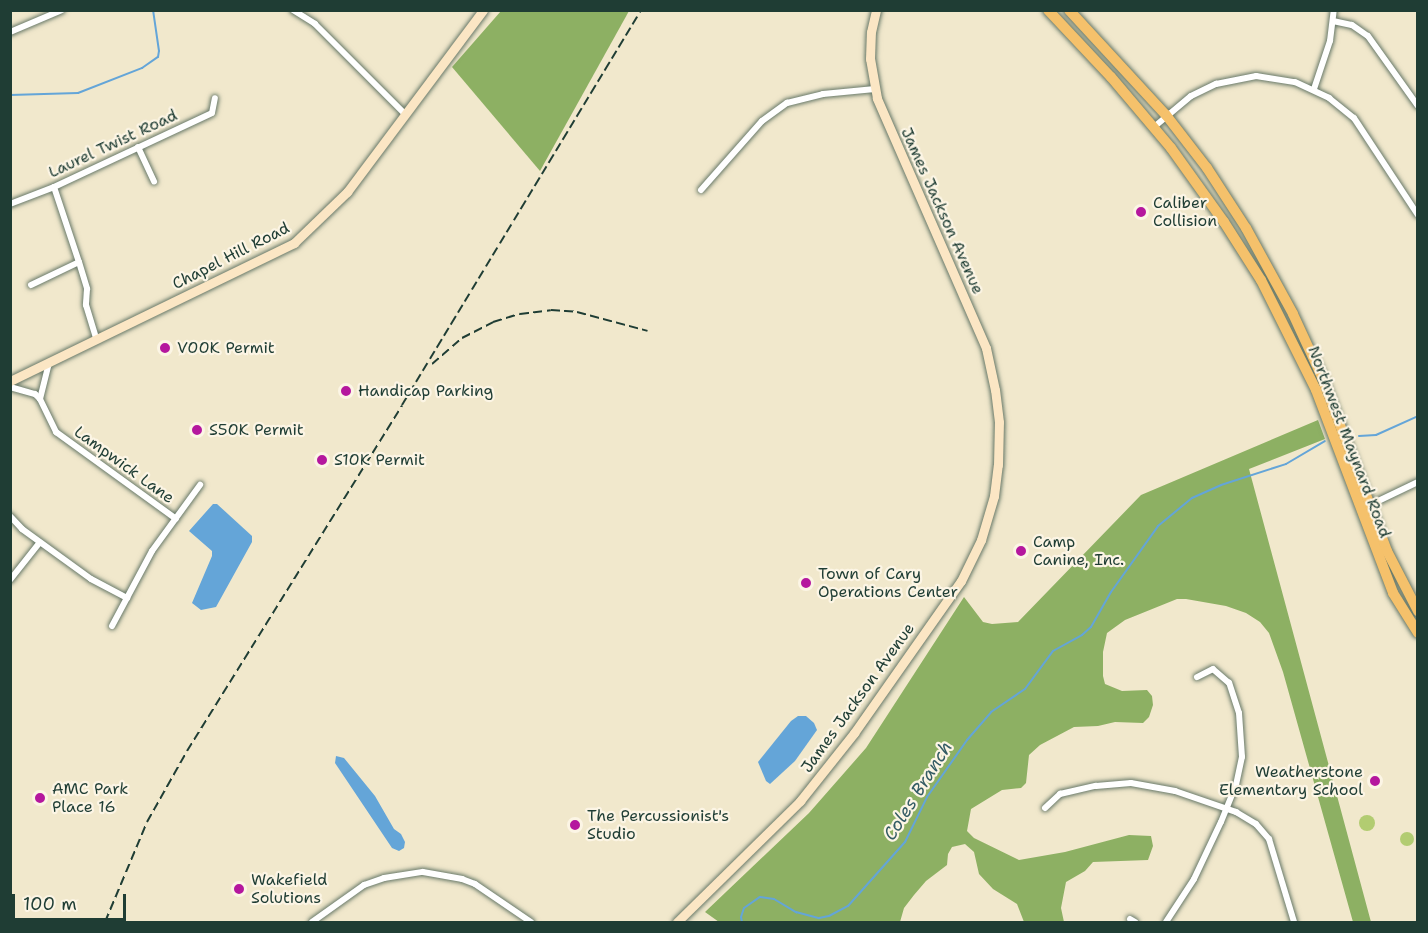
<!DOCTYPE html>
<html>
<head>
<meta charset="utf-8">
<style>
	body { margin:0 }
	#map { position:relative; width:1428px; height:933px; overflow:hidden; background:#f1e8cc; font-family:"Shantell Sans",sans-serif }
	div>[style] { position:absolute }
	.green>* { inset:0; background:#b2cc71 }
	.round { border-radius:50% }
	.forest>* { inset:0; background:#8db063 }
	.water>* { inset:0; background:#64a5d8 }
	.stream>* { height:2px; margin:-1px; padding:0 1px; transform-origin:1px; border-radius:1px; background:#64a5d8 }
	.roads { filter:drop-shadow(0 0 2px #687969) drop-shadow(0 0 2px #687969) }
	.street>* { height:6px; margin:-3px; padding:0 3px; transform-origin:3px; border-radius:3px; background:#fff }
	.secondary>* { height:9px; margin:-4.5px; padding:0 4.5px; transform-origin:4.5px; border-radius:4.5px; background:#fbe6c4 }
	.primary>* { height:10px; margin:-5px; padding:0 5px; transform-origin:5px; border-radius:5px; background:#f5c16b }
	.rail>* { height:2px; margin-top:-1px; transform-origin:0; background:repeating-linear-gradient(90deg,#1f3d34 0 9px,transparent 0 13.5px) }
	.dots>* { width:16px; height:16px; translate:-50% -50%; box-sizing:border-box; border:3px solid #fcf5e5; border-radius:50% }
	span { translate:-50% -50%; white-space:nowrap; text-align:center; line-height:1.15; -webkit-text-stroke:4.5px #fcf5e5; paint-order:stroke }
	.street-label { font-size:16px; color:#1f3d34 }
	.poi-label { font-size:16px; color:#1f3d34 }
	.left { translate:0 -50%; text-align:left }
	.right { translate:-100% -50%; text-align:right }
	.water-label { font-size:18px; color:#345c65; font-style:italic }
	.frame { position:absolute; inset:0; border:12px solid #1f3d34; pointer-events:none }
	.scale { position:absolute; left:12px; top:894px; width:114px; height:27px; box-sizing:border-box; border:3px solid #1f3d34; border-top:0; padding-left:8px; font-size:18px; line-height:21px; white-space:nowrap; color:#1f3d34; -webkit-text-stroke:4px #fcf5e5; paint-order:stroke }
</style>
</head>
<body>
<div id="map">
	<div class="green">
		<i class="round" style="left:1359px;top:815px;width:16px;height:16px"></i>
		<i class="round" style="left:1400px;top:832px;width:14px;height:14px"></i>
	</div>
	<div class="forest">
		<i style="clip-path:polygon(501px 11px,629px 11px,540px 171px,452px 67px)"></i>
		<i style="clip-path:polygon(1318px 420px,1325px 439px,1249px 469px,1371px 922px,1353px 922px,1283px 672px,1269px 633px,1260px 622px,1246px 613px,1226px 606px,1186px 599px,1177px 599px,1125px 620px,1107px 633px,1103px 652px,1103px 676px,1105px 684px,1122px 691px,1147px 690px,1152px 696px,1153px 705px,1149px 717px,1143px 723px,1115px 722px,1098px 726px,1074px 727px,1040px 745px,1029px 755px,1026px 783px,1021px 788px,1002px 790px,971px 809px,967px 831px,974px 838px,1019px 860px,1065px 852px,1129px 835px,1151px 836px,1153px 846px,1148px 860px,1093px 862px,1085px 871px,1066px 882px,1061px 908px,1064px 922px,1024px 922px,1017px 904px,993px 889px,979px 874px,974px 852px,965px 844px,952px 847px,948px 854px,947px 865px,926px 881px,914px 895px,904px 908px,900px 922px,719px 922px,705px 912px,809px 813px,866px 748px,964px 597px,983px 622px,992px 624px,1018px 622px,1141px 495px)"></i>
	</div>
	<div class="water">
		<i style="clip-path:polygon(213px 504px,217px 504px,252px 536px,252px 542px,216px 607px,201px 610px,192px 603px,212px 556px,212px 551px,189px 531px)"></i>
		<i style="clip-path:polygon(798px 716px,806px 716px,814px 723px,817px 730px,795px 761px,770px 784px,766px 781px,758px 762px,791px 721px)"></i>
		<i style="clip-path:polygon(336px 756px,344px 758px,375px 796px,394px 829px,401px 834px,405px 842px,404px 848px,399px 851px,392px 848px,335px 763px)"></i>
	</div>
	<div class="stream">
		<i style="left:10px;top:95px;width:68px;rotate:-1.7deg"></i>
		<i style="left:78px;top:93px;width:69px;rotate:-21.3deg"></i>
		<i style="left:142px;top:68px;width:19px;rotate:-35deg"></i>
		<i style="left:158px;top:57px;width:6px;rotate:-81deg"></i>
		<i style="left:159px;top:51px;width:41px;rotate:-98.3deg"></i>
		<i style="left:1359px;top:436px;width:17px;rotate:-3deg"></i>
		<i style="left:1376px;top:435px;width:46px;rotate:-24.3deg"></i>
		<i style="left:742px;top:922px;width:5px;rotate:-101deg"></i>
		<i style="left:741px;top:917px;width:9px;rotate:-72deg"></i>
		<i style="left:744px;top:908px;width:19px;rotate:-35deg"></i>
		<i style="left:760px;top:897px;width:14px;rotate:8deg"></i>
		<i style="left:774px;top:899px;width:26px;rotate:31deg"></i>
		<i style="left:796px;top:912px;width:24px;rotate:15deg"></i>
		<i style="left:819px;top:918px;width:10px;rotate:-11deg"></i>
		<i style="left:829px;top:916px;width:21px;rotate:-28deg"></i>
		<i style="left:848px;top:906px;width:86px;rotate:-48.3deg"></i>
		<i style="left:905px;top:842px;width:50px;rotate:-63.9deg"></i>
		<i style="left:927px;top:797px;width:70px;rotate:-54.9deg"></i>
		<i style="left:967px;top:740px;width:37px;rotate:-49deg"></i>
		<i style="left:991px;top:712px;width:41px;rotate:-34.1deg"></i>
		<i style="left:1025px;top:689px;width:47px;rotate:-53.6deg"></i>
		<i style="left:1053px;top:651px;width:33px;rotate:-29deg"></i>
		<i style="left:1082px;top:635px;width:12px;rotate:-42deg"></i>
		<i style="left:1091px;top:627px;width:40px;rotate:-60.3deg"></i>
		<i style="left:1111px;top:592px;width:81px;rotate:-54.5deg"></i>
		<i style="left:1158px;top:526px;width:44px;rotate:-39.5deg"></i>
		<i style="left:1192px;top:498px;width:32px;rotate:-24deg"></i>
		<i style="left:1221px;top:485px;width:68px;rotate:-17.9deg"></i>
		<i style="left:1286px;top:464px;width:45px;rotate:-30.5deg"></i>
	</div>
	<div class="roads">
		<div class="street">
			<i style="left:293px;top:10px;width:26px;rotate:32deg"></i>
			<i style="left:315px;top:24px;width:127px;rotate:45deg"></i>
			<i style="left:1333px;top:21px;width:19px;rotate:12deg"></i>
			<i style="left:1352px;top:25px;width:19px;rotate:35deg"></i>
			<i style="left:1368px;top:36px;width:86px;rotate:54.5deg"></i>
			<i style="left:10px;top:32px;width:56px;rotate:-22.9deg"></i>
			<i style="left:1314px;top:89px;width:51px;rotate:-71.6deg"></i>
			<i style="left:1330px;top:41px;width:31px;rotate:-83deg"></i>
			<i style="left:1154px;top:127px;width:48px;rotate:-40deg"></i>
			<i style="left:1191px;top:96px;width:28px;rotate:-26deg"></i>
			<i style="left:1216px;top:84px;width:41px;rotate:-11.3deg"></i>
			<i style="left:1256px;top:76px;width:39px;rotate:9deg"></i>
			<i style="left:1295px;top:82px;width:38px;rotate:25deg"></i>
			<i style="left:1329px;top:98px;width:32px;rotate:39deg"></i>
			<i style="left:1354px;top:118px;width:116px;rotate:56.6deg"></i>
			<i style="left:138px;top:147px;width:38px;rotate:65deg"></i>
			<i style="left:54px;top:187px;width:79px;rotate:71.6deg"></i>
			<i style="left:79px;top:262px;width:28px;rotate:73deg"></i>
			<i style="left:87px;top:289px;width:16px;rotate:94deg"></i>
			<i style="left:86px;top:305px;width:34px;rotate:73deg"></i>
			<i style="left:701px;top:190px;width:92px;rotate:-48.5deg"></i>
			<i style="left:762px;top:121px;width:31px;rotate:-36deg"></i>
			<i style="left:787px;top:103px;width:37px;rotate:-14deg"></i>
			<i style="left:823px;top:94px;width:52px;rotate:-5.5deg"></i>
			<i style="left:10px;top:204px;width:47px;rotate:-21.1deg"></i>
			<i style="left:54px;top:187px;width:174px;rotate:-25.1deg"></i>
			<i style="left:212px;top:113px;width:15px;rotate:-79deg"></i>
			<i style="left:31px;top:285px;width:53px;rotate:-25.6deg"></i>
			<i style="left:10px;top:387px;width:26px;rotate:16deg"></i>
			<i style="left:35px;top:394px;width:7px;rotate:45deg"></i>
			<i style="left:40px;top:399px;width:37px;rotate:64deg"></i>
			<i style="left:56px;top:432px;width:148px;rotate:35.9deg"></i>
			<i style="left:40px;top:399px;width:38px;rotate:-76deg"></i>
			<i style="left:1370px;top:505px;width:53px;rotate:-25.6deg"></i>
			<i style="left:10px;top:516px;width:18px;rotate:47deg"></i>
			<i style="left:22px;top:529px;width:85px;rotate:35.9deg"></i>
			<i style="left:91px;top:579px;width:41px;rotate:27.8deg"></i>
			<i style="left:10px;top:580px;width:48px;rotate:-51.7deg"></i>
			<i style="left:112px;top:626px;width:85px;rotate:-61.9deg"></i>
			<i style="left:152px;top:551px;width:82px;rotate:-54deg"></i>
			<i style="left:1045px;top:808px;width:21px;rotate:-43deg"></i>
			<i style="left:1060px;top:794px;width:37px;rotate:-13deg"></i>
			<i style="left:1096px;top:786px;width:35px;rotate:-5deg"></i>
			<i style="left:1131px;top:783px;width:45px;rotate:10.3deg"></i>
			<i style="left:1175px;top:791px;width:65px;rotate:19deg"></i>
			<i style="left:1236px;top:812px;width:23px;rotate:31deg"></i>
			<i style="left:1256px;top:824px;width:20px;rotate:49deg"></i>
			<i style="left:1269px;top:839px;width:87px;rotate:73.2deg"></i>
			<i style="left:1130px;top:919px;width:6px;rotate:31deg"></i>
			<i style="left:312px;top:922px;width:64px;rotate:-35.4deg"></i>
			<i style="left:364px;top:885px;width:21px;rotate:-19deg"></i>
			<i style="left:384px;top:878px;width:39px;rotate:-9deg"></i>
			<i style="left:423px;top:872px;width:40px;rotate:10deg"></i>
			<i style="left:462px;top:879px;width:14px;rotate:21deg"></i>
			<i style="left:475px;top:884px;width:68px;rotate:34.2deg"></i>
			<i style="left:1166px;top:922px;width:51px;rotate:-56.9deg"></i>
			<i style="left:1194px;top:879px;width:63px;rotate:-64.7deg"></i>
			<i style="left:1221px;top:822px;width:40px;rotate:-68deg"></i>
			<i style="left:1236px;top:785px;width:29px;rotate:-78deg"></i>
			<i style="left:1242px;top:757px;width:44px;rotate:-93.9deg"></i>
			<i style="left:1239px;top:713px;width:32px;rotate:-108deg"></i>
			<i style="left:1229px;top:683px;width:21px;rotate:-139deg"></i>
			<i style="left:1213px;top:669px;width:18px;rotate:153deg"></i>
		</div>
		<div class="secondary">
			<i style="left:10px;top:381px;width:316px;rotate:-25.9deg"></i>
			<i style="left:294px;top:243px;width:74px;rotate:-43.9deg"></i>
			<i style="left:347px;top:192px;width:227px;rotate:-53.2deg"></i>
			<i style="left:677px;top:922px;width:173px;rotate:-44.5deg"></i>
			<i style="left:800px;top:801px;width:87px;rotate:-51.5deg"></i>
			<i style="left:854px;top:733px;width:186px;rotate:-54.9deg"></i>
			<i style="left:961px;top:581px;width:46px;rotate:-64deg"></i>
			<i style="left:981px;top:540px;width:46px;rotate:-73.5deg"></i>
			<i style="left:994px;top:496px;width:31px;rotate:-83deg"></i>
			<i style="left:998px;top:465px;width:43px;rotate:-88.7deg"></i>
			<i style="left:999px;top:422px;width:32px;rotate:-97deg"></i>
			<i style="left:995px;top:390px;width:43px;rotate:-102.1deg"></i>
			<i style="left:986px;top:348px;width:273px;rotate:-113.6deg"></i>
			<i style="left:877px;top:98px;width:40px;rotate:-100deg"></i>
			<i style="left:870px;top:59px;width:27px;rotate:-88deg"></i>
			<i style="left:871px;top:32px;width:23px;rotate:-77deg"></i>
		</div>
		<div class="primary">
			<i style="left:1048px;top:10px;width:92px;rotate:46.8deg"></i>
			<i style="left:1111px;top:77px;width:93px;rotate:49.8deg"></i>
			<i style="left:1171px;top:148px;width:91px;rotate:54.4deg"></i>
			<i style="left:1224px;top:222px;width:69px;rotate:57.5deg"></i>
			<i style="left:1261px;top:280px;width:123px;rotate:63.4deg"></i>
			<i style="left:1316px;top:390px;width:217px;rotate:69.2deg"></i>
			<i style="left:1393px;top:593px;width:47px;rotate:58deg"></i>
			<i style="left:1069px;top:10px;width:143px;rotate:47.3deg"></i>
			<i style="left:1166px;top:115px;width:67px;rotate:52.3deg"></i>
			<i style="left:1207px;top:168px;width:72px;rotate:57deg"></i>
			<i style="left:1246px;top:228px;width:98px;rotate:61.3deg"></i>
			<i style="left:1293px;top:314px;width:69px;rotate:65.3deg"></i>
			<i style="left:1322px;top:377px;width:186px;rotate:69.5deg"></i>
			<i style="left:1387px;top:551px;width:68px;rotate:62.7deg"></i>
		</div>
	</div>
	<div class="rail">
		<i style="left:432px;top:364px;width:40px;rotate:-41deg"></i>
		<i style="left:462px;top:338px;width:35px;rotate:-27deg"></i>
		<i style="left:493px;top:322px;width:28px;rotate:-17deg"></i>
		<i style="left:520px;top:314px;width:31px;rotate:-7deg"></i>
		<i style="left:551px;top:310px;width:26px;rotate:4deg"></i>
		<i style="left:577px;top:312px;width:73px;rotate:15deg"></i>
		<i style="left:105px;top:922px;width:108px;rotate:-67.2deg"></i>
		<i style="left:147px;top:822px;width:81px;rotate:-60.6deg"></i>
		<i style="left:187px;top:751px;width:407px;rotate:-58.1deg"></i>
		<i style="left:402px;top:405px;width:462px;rotate:-58.8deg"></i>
	</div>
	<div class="dots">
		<i style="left:1141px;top:212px;background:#b5179e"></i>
		<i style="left:165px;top:348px;background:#b5179e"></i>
		<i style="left:346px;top:391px;background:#b5179e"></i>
		<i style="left:197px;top:430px;background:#b5179e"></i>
		<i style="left:322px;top:460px;background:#b5179e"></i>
		<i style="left:1021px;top:551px;background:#b5179e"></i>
		<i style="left:806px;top:583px;background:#b5179e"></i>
		<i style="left:1375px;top:781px;background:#b5179e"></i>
		<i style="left:40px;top:798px;background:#b5179e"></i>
		<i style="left:575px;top:825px;background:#b5179e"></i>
		<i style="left:239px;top:889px;background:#b5179e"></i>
	</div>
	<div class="street-label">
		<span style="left:113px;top:144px;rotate:-25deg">Laurel Twist Road</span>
		<span style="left:942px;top:211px;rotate:66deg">James Jackson Avenue</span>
		<span style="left:231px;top:256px;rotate:-27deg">Chapel Hill Road</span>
		<span style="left:1349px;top:442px;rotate:69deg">Northwest Maynard Road</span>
		<span style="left:124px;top:465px;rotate:36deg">Lampwick Lane</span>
		<span style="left:858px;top:698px;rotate:-54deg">James Jackson Avenue</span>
	</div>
	<div class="poi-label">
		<span class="left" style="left:1153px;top:212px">Caliber<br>Collision</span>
		<span class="left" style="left:177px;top:348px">V00K Permit</span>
		<span class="left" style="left:358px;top:391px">Handicap Parking</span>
		<span class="left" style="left:209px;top:430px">S50K Permit</span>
		<span class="left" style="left:334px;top:460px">S10K Permit</span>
		<span class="left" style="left:1033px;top:551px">Camp<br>Canine, Inc.</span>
		<span class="left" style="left:818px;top:583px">Town of Cary<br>Operations Center</span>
		<span class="right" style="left:1363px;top:781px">Weatherstone<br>Elementary School</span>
		<span class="left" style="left:52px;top:798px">AMC Park<br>Place 16</span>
		<span class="left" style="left:587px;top:825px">The Percussionist's<br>Studio</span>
		<span class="left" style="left:251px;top:889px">Wakefield<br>Solutions</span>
	</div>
	<div class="water-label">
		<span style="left:918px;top:791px;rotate:-58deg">Coles Branch</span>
	</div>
	<div class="frame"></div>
	<div class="scale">100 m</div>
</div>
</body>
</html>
